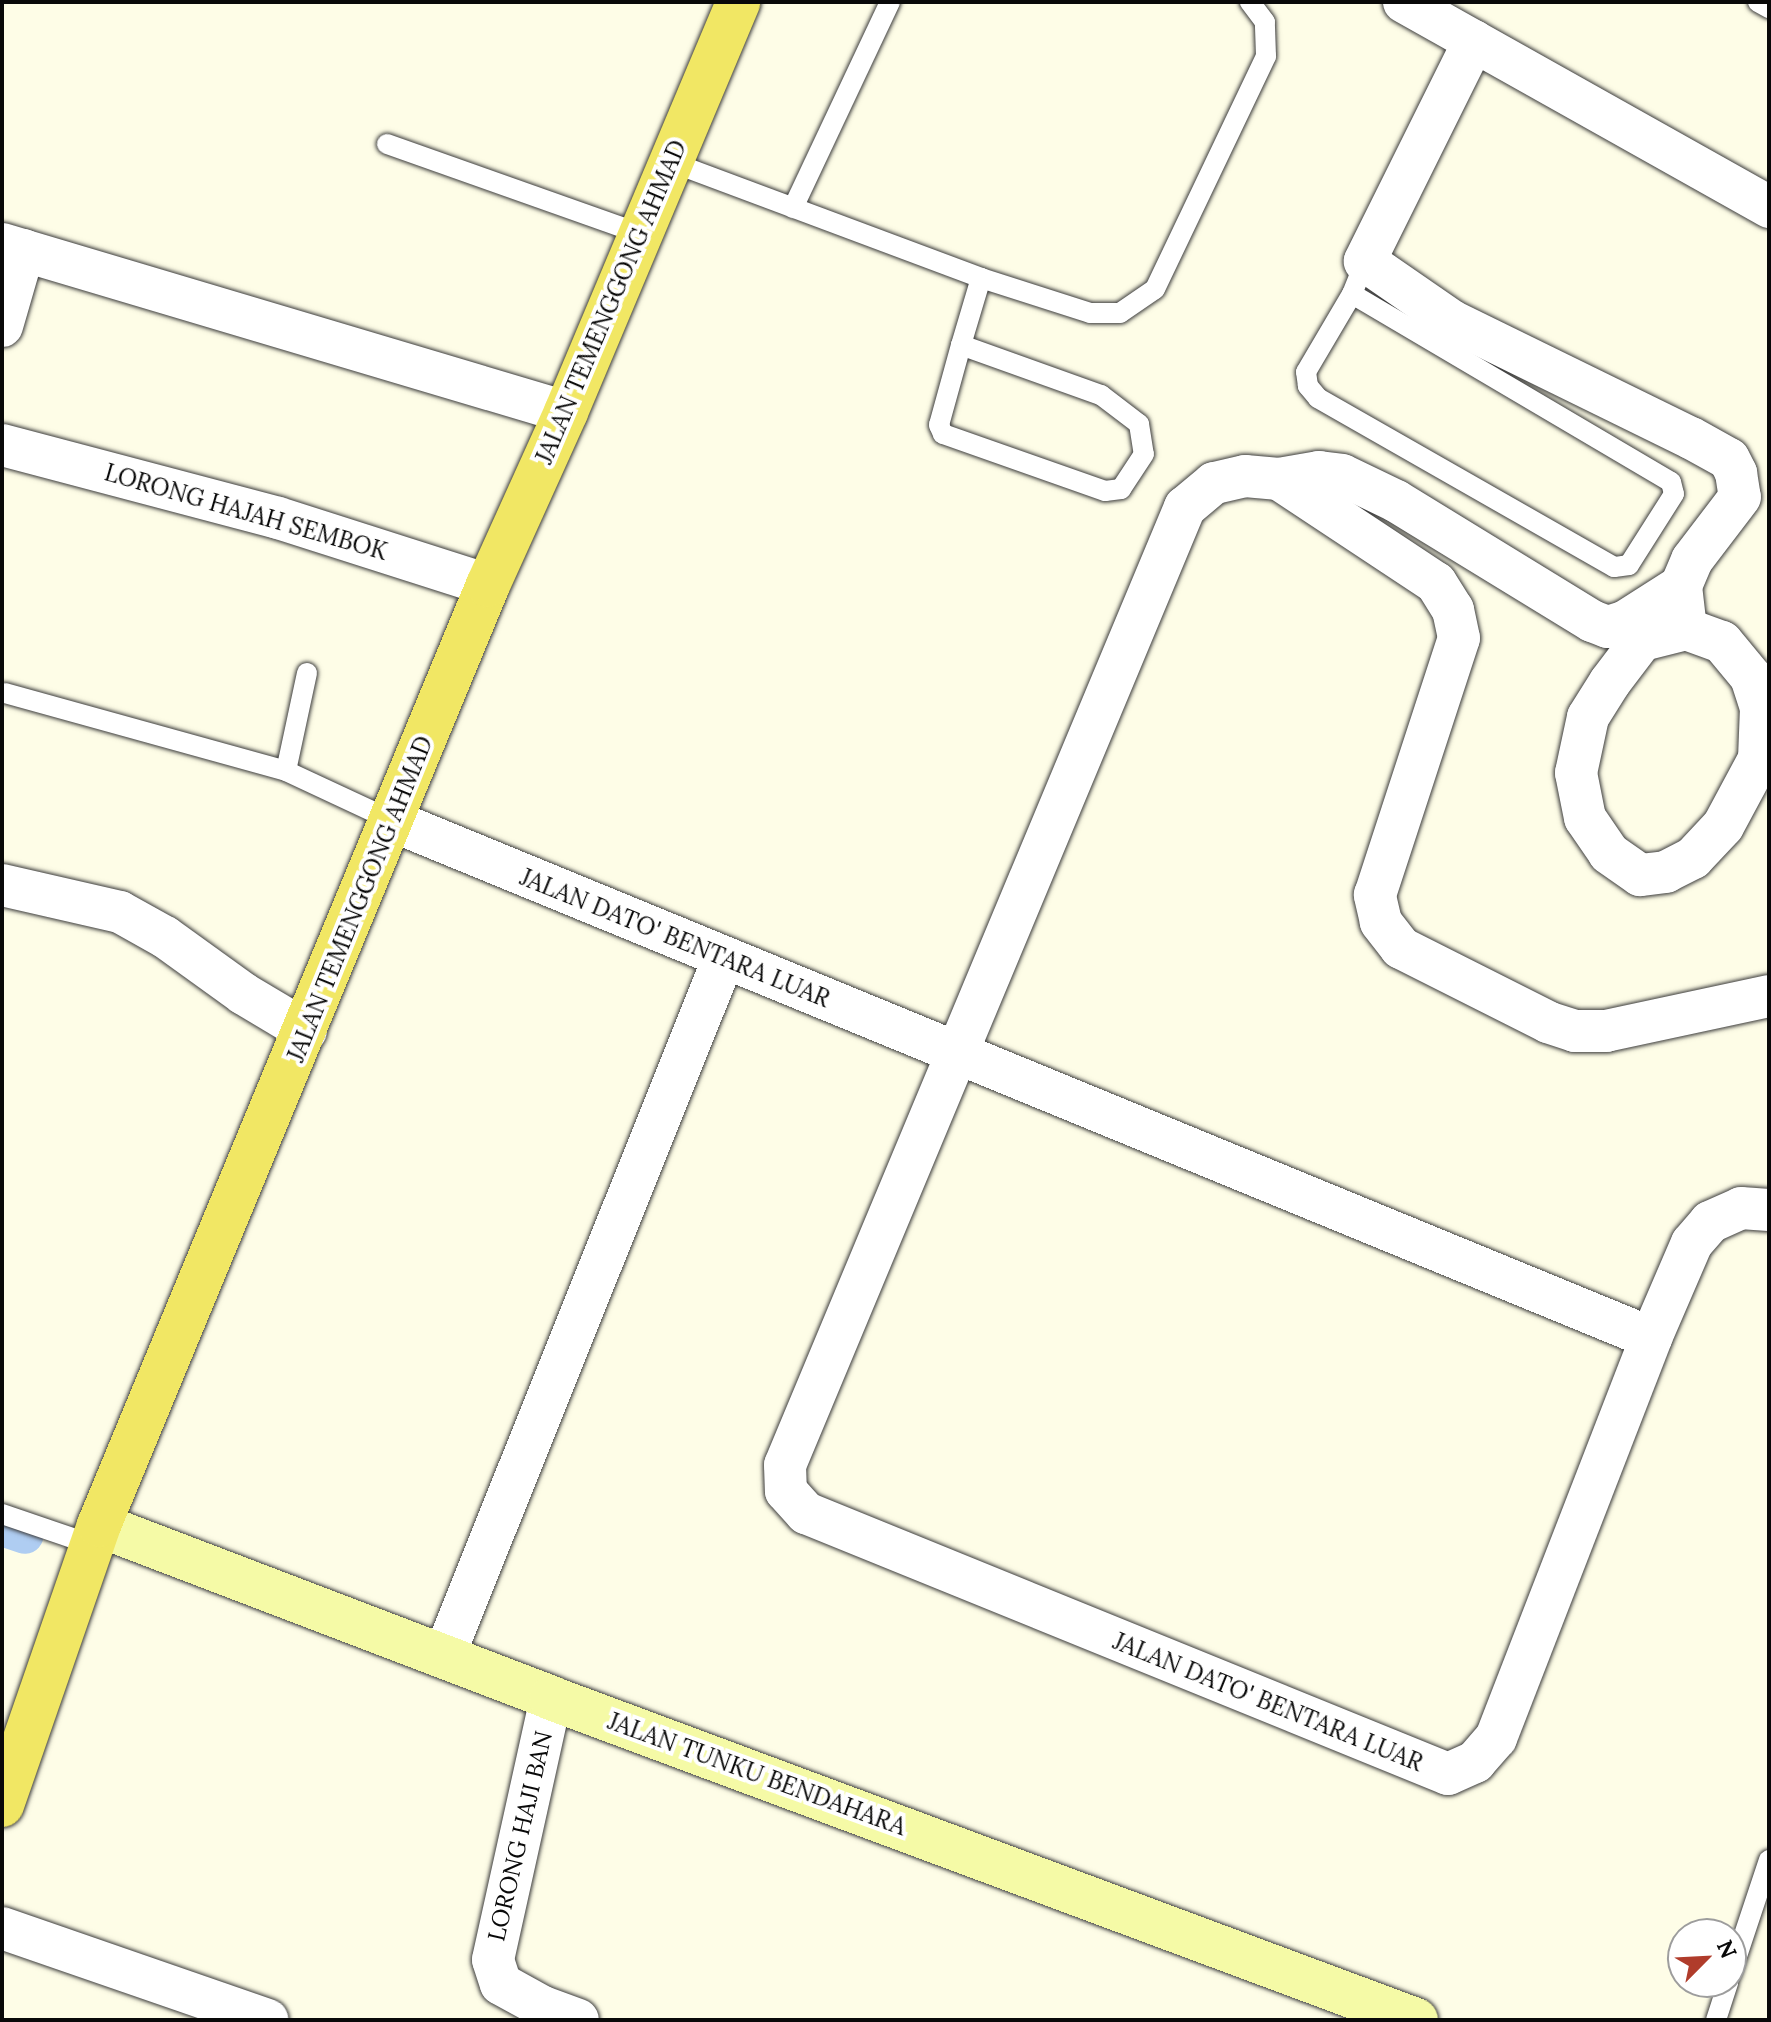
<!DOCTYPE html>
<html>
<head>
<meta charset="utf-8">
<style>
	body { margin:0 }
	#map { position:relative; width:1771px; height:2022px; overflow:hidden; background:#fefde7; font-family:Lora,serif }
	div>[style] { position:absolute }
	.canal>* { height:38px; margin:-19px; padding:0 19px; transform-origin:19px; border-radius:19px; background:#afcdf2 }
	.roads { filter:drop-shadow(0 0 2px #3c3c3c) drop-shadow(0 0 2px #3c3c3c) }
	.lane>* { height:20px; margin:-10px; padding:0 10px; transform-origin:10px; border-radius:10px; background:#fff }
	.street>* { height:42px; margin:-21px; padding:0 21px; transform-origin:21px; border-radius:21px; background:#fff }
	.secondary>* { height:44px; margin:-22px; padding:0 22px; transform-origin:22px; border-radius:22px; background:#f5faa6 }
	.primary>* { height:44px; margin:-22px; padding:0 22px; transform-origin:22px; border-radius:22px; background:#f1e764 }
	span { translate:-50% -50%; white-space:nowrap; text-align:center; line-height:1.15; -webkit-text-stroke:8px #fff; paint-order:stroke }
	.street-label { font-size:24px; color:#090909 }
	.frame { position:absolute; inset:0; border:4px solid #090909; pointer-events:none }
	.north { position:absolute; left:1667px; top:1918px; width:80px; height:80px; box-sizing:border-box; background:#fff; border:2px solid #9d9d9d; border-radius:50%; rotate:66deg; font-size:22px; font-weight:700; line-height:32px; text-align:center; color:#090909 }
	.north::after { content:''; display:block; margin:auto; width:28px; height:36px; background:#b03c2b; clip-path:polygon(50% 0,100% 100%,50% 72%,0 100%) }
</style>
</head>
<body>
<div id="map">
	<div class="canal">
		<i style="left:2px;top:1527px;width:24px;rotate:19deg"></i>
	</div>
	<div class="roads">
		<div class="lane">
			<i style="left:1758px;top:2px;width:13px;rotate:29deg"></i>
			<i style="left:387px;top:144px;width:269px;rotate:19.5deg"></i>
			<i style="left:671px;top:162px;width:331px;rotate:20.5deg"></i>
			<i style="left:981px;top:278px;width:114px;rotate:17.8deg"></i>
			<i style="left:1090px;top:313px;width:30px"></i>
			<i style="left:1120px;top:313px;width:42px;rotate:-34.4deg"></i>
			<i style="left:1155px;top:289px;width:258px;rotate:-64.5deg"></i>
			<i style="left:1266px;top:56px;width:34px;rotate:-92deg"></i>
			<i style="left:1265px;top:22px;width:25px;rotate:-127deg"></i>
			<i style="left:793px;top:208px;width:228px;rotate:-64.8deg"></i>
			<i style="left:1352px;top:294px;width:370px;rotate:30.5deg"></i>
			<i style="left:1671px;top:482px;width:12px;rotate:76deg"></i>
			<i style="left:1674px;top:494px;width:84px;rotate:122.4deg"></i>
			<i style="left:1629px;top:565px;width:15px;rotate:172deg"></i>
			<i style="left:1614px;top:567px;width:341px;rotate:-150.3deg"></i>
			<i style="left:1318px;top:398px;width:16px;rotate:-130deg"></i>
			<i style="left:1308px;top:386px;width:14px;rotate:-98deg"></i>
			<i style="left:1306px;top:372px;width:91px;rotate:-59.5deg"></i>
			<i style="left:1352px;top:294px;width:35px;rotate:-68deg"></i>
			<i style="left:961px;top:345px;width:149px;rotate:19.7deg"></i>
			<i style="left:1101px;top:395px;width:48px;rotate:37.3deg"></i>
			<i style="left:1139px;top:424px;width:30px;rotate:81deg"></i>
			<i style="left:1144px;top:454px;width:42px;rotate:123.3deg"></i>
			<i style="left:1121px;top:489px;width:16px;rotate:173deg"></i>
			<i style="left:1105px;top:491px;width:172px;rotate:-160.6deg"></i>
			<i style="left:943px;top:434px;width:10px;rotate:-114deg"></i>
			<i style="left:939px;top:425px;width:83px;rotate:-74.6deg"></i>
			<i style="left:961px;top:345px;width:70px;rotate:-73.4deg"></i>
			<i style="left:307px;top:673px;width:100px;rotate:102.1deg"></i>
			<i style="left:286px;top:771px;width:118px;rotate:25deg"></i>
			<i style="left:5px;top:693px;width:292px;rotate:15.5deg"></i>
			<i style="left:2px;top:1514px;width:96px;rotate:18.8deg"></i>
			<i style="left:1731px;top:1974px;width:120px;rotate:-71.6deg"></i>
			<i style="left:1716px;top:2020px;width:40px;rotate:-72deg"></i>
		</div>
		<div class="street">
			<i style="left:1404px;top:2px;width:419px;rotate:29.3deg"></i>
			<i style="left:1474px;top:41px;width:246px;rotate:116.4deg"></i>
			<i style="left:1365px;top:261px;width:106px;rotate:34.6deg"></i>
			<i style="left:1452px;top:321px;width:266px;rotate:26.1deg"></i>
			<i style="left:1691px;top:438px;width:43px;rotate:28.9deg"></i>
			<i style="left:1729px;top:459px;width:16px;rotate:63deg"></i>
			<i style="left:1736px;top:473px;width:24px;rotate:81deg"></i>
			<i style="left:1740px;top:497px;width:79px;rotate:127.3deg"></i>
			<i style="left:1692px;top:560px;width:28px;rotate:113deg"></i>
			<i style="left:1681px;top:586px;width:43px;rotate:83.4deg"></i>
			<i style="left:1686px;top:629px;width:38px;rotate:20deg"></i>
			<i style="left:1722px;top:642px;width:45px;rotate:50.4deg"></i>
			<i style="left:1751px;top:677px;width:32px;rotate:72deg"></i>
			<i style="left:1761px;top:707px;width:52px;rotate:92.2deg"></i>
			<i style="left:1759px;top:759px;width:76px;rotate:118.2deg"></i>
			<i style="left:1723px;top:826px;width:44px;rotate:133.2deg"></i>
			<i style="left:1693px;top:858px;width:30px;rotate:153deg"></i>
			<i style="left:1666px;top:872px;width:26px;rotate:173deg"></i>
			<i style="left:1640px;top:875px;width:38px;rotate:-145deg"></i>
			<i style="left:1609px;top:853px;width:42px;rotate:-124.4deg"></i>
			<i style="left:1585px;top:818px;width:46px;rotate:-101.3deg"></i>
			<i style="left:1576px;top:773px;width:57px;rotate:-77.9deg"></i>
			<i style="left:1588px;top:717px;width:41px;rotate:-57.8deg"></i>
			<i style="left:1610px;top:682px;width:53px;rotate:-52.7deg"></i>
			<i style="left:1642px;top:640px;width:45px;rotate:-14deg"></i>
			<i style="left:2px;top:244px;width:588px;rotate:16.59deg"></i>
			<i style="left:2px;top:326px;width:79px;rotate:-73.9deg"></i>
			<i style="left:2px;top:445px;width:285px;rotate:14.8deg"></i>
			<i style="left:278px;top:518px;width:220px;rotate:17.7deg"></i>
			<i style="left:1279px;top:479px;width:41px;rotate:-9.9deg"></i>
			<i style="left:1319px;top:472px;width:23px;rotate:7deg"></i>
			<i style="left:1342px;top:475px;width:60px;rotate:25.7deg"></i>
			<i style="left:1396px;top:501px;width:230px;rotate:31.5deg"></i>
			<i style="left:1592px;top:621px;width:17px;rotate:21deg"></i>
			<i style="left:1608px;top:627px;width:19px;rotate:-18deg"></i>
			<i style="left:1626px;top:621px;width:65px;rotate:-32.5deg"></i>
			<i style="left:393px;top:821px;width:1360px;rotate:22.34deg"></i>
			<i style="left:2px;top:885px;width:121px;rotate:12.9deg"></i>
			<i style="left:120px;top:912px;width:51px;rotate:29.1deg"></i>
			<i style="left:165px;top:937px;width:97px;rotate:35.8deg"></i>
			<i style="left:244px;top:994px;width:72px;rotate:30.8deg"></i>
			<i style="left:1769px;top:996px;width:167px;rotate:167.9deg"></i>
			<i style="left:1606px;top:1031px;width:31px;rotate:180deg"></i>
			<i style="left:1575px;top:1031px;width:28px;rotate:-162deg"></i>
			<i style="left:1548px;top:1022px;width:165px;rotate:-153.3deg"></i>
			<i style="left:1401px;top:948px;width:33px;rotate:-128deg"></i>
			<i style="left:1381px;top:922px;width:28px;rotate:-103deg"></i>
			<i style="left:1375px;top:895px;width:270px;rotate:-71.9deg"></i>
			<i style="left:1459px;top:638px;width:29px;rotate:-102deg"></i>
			<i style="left:1453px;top:610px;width:32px;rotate:-122deg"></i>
			<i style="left:1436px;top:583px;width:188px;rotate:-146.5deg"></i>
			<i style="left:1279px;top:479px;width:34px;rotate:-175deg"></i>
			<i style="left:1245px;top:476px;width:32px;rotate:167deg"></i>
			<i style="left:1214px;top:483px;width:38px;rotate:140deg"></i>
			<i style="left:1185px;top:507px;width:1038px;rotate:112.66deg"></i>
			<i style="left:785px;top:1465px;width:26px;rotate:88deg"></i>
			<i style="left:786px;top:1491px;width:30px;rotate:48deg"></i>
			<i style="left:806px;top:1513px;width:693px;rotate:22.12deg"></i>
			<i style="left:1448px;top:1774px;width:30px;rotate:-24deg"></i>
			<i style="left:1475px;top:1762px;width:32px;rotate:-49deg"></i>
			<i style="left:1496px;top:1738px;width:429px;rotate:-68.8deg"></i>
			<i style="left:1651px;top:1338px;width:103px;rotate:-66.7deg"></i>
			<i style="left:1692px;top:1243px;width:28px;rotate:-49deg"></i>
			<i style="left:1710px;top:1222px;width:34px;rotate:-24deg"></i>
			<i style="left:1741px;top:1208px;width:28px;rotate:4deg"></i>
			<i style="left:444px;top:1656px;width:750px;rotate:-68.16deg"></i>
			<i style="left:551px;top:1698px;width:268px;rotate:102.5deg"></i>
			<i style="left:493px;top:1960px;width:25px;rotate:72deg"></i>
			<i style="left:501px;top:1984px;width:48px;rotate:28.7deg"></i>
			<i style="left:543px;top:2007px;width:37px;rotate:20deg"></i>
			<i style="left:2px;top:1928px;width:281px;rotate:19.1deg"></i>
		</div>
		<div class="secondary">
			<i style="left:99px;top:1525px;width:484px;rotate:20.9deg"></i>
			<i style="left:551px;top:1698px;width:923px;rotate:20.42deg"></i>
		</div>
		<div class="primary">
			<i style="left:2px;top:1805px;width:296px;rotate:-70.9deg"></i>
			<i style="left:99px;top:1525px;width:1017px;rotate:-67.52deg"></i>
			<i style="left:488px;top:585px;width:190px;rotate:-65.7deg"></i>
			<i style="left:566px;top:412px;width:445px;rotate:-67.2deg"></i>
		</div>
	</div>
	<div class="street-label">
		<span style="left:611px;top:302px;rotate:-67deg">JALAN TEMENGGONG AHMAD</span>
		<span style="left:246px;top:512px;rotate:16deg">LORONG HAJAH SEMBOK</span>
		<span style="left:360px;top:899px;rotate:-68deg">JALAN TEMENGGONG AHMAD</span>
		<span style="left:675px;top:938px;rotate:22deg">JALAN DATO' BENTARA LUAR</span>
		<span style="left:1268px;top:1702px;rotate:22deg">JALAN DATO' BENTARA LUAR</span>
		<span style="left:757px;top:1774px;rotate:20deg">JALAN TUNKU BENDAHARA</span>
		<span style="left:520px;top:1836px;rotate:-77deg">LORONG HAJI BAN</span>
	</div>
	<div class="frame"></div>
	<div class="north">N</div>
</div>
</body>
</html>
